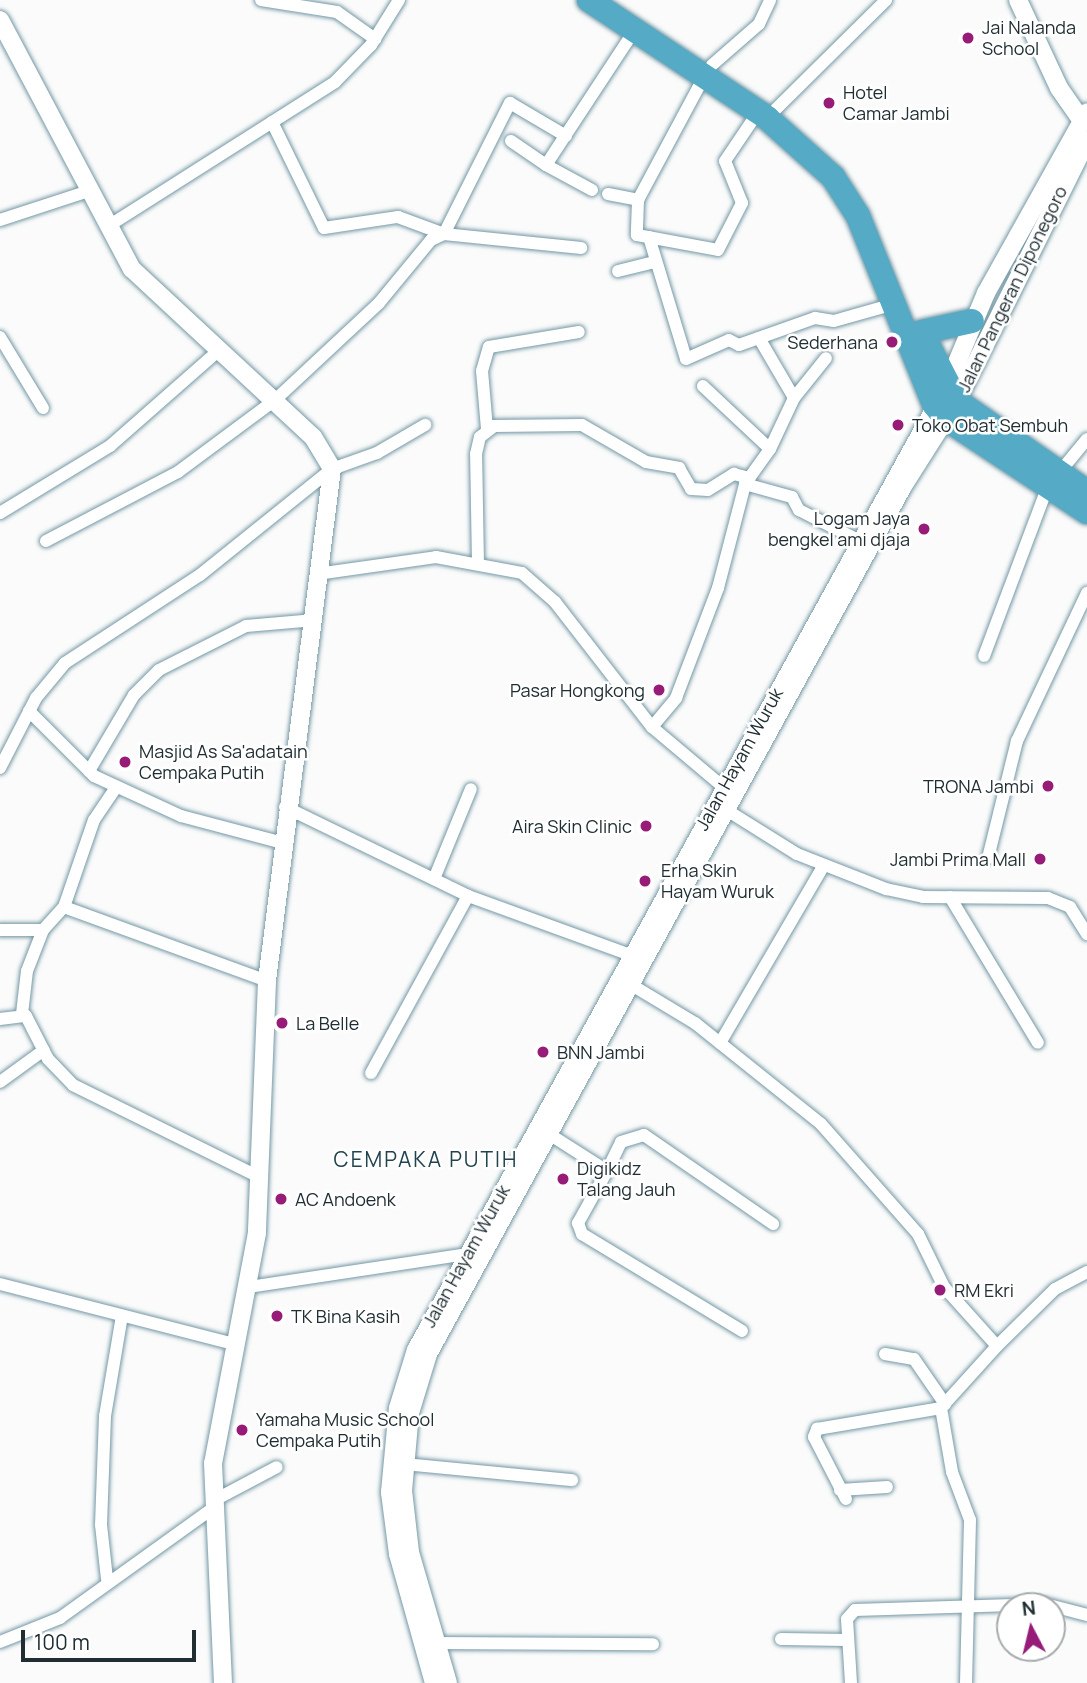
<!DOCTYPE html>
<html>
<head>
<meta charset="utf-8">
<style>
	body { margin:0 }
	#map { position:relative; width:1087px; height:1683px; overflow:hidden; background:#fbfbfb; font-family:Manrope,sans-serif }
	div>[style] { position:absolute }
	.roads { filter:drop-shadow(0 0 2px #7498a5) drop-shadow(0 0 2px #7498a5) }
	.street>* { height:12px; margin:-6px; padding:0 6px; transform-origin:6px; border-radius:6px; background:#fff }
	.secondary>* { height:18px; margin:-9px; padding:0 9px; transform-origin:9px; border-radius:9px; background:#fff }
	.highway>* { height:24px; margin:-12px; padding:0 12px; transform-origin:12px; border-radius:12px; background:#55aac5 }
	.dots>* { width:19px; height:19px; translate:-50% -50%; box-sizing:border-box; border:4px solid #fff; border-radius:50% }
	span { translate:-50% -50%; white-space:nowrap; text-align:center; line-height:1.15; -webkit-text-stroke:5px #fff; paint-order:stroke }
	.poi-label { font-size:18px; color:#202e33 }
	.left { translate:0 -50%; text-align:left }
	.right { translate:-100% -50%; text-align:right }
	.street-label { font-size:18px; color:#202e33 }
	.quarter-label { font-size:21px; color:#21444e; letter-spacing:2px }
	.north { position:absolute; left:996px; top:1592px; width:70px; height:70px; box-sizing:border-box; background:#fff; border:2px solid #a6abad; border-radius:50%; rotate:353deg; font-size:19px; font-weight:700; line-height:28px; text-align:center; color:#202e33 }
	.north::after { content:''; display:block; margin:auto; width:24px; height:32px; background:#961c77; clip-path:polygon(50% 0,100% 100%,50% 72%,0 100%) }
	.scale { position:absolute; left:21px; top:1630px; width:175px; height:32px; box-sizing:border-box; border:4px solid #202e33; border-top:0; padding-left:9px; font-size:21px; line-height:24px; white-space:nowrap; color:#202e33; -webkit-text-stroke:5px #fff; paint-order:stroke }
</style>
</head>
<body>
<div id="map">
	<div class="roads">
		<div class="street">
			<i style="left:261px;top:0;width:77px;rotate:9deg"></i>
			<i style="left:337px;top:12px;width:47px;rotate:35.4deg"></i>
			<i style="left:712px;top:65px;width:62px;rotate:-41.1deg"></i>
			<i style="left:759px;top:24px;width:26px;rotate:-65deg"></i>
			<i style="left:776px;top:109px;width:155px;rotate:-44.7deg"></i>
			<i style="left:272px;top:122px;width:118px;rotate:63.9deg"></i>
			<i style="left:324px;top:228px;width:75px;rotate:-8.5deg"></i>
			<i style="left:398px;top:217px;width:49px;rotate:20.3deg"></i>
			<i style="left:444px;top:234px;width:147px;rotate:-63.3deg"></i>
			<i style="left:510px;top:103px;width:65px;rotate:30.5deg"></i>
			<i style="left:511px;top:141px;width:42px;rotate:34.4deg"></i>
			<i style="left:592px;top:190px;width:52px;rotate:-151.5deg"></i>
			<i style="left:546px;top:165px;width:164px;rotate:-56.7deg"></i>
			<i style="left:608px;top:194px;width:31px;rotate:11deg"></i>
			<i style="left:638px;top:200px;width:142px;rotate:-61.8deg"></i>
			<i style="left:638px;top:200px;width:35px;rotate:92deg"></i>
			<i style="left:637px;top:235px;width:82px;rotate:10.5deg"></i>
			<i style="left:718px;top:250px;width:53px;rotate:-62.9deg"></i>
			<i style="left:742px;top:203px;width:45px;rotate:-112deg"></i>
			<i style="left:725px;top:161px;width:59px;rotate:-56deg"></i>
			<i style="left:0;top:220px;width:97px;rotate:-18.1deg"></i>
			<i style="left:110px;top:225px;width:267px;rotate:-32.4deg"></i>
			<i style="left:335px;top:82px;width:52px;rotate:-45.8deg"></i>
			<i style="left:371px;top:45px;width:53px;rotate:-58.1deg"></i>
			<i style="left:649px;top:237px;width:127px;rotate:73.1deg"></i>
			<i style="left:686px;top:359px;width:47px;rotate:-23.8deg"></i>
			<i style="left:729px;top:340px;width:11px;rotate:27deg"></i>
			<i style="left:739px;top:345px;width:81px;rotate:-19.6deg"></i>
			<i style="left:815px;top:318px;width:19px;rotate:9deg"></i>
			<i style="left:834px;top:321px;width:62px;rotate:-15.8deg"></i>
			<i style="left:618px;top:271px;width:38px;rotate:-14deg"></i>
			<i style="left:0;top:337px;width:83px;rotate:58.8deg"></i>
			<i style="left:759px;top:338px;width:69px;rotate:59.7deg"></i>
			<i style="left:794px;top:398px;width:56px;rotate:115.2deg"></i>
			<i style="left:794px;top:398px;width:51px;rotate:-51.3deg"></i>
			<i style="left:487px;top:429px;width:58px;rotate:-94.9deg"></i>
			<i style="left:482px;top:371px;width:25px;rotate:-74deg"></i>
			<i style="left:489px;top:347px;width:91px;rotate:-9.5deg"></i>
			<i style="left:1059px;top:473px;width:44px;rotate:-50.5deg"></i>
			<i style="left:745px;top:484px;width:49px;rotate:15.5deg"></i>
			<i style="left:792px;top:497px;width:15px;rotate:62deg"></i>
			<i style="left:799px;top:510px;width:66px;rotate:27deg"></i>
			<i style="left:0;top:513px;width:129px;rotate:-31.3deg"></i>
			<i style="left:110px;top:446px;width:142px;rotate:-41.3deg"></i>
			<i style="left:46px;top:541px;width:149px;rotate:-27.6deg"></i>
			<i style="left:178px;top:472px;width:121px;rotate:-36.6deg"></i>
			<i style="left:275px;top:400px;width:142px;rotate:-43deg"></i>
			<i style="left:379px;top:303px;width:82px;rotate:-50.5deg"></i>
			<i style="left:431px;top:240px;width:14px;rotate:-25deg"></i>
			<i style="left:444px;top:234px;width:138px;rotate:5.8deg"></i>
			<i style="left:478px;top:564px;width:110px;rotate:-91deg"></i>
			<i style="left:476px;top:454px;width:17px;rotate:-77deg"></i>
			<i style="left:480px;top:437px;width:18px;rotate:-38deg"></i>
			<i style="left:494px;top:426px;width:88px;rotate:-0.7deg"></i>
			<i style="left:582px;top:425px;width:74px;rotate:30deg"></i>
			<i style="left:646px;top:462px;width:34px;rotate:10deg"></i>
			<i style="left:679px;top:468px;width:24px;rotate:60deg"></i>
			<i style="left:691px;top:489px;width:17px;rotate:3deg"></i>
			<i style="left:708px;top:490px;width:31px;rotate:-32deg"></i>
			<i style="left:734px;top:474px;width:16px;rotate:15deg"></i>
			<i style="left:317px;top:574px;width:120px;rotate:-8.1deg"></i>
			<i style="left:436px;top:557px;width:87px;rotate:10.5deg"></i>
			<i style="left:522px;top:573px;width:44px;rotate:41.3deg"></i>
			<i style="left:555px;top:602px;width:158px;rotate:52.2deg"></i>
			<i style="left:652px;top:727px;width:92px;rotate:40.1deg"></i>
			<i style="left:984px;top:656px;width:179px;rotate:-69.4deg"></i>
			<i style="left:29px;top:711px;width:92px;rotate:45deg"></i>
			<i style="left:94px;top:776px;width:96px;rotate:24.7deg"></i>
			<i style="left:181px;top:816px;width:106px;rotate:14.8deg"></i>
			<i style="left:652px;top:727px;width:38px;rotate:-50deg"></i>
			<i style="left:676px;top:698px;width:118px;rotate:-69.1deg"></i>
			<i style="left:718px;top:588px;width:107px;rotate:-75.4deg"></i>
			<i style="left:745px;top:484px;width:43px;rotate:-54.5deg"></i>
			<i style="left:770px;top:449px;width:92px;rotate:-136.8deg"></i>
			<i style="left:0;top:768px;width:79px;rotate:-62.8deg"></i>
			<i style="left:36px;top:698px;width:45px;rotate:-50.4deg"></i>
			<i style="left:65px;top:663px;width:161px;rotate:-33.1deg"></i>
			<i style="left:200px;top:575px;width:169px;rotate:-38.8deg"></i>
			<i style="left:332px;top:469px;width:48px;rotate:-19.6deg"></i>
			<i style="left:377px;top:453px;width:56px;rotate:-30.3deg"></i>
			<i style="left:89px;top:771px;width:88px;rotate:-59.4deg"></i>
			<i style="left:134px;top:695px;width:35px;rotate:-45deg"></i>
			<i style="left:159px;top:670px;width:97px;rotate:-26.8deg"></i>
			<i style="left:246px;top:626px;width:69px;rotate:-5deg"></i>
			<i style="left:285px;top:807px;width:203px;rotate:25.9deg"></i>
			<i style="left:468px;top:896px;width:184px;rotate:20deg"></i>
			<i style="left:725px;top:809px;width:85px;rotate:32deg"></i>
			<i style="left:797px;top:854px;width:96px;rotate:21.5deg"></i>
			<i style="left:886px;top:889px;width:38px;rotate:12deg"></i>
			<i style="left:923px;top:897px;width:125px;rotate:0.5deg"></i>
			<i style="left:1048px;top:898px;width:24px;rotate:22deg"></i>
			<i style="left:1070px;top:907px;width:32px;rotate:58deg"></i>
			<i style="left:988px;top:858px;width:121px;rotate:-76.1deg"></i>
			<i style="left:1017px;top:741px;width:164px;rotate:-64.7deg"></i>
			<i style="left:434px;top:879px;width:97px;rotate:-67.7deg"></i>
			<i style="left:950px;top:897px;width:170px;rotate:58.9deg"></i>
			<i style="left:64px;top:907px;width:216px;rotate:20deg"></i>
			<i style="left:0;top:930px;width:43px"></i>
			<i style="left:43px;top:930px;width:31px;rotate:-48deg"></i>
			<i style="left:64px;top:907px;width:92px;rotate:-71deg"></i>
			<i style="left:94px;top:820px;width:40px;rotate:-56deg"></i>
			<i style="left:625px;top:981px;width:82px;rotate:31deg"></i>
			<i style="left:695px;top:1023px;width:161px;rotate:38.7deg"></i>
			<i style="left:821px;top:1124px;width:147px;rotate:48.6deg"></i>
			<i style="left:918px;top:1234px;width:59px;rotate:63.9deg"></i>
			<i style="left:944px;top:1287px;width:79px;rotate:48.1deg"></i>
			<i style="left:997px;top:1346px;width:84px;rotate:132.1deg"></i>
			<i style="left:941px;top:1408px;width:65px;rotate:80.2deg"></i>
			<i style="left:952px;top:1472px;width:51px;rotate:69.4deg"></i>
			<i style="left:970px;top:1520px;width:163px;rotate:91.4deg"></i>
			<i style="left:22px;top:1014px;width:43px;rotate:-83.4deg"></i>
			<i style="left:27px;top:971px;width:44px;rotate:-68.7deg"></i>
			<i style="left:0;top:1019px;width:26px;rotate:-7deg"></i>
			<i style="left:26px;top:1016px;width:48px;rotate:62.9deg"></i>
			<i style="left:48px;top:1059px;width:36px;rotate:46deg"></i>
			<i style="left:73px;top:1085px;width:205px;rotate:26.3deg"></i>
			<i style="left:720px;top:1043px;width:206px;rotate:-59.7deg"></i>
			<i style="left:371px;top:1073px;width:202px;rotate:-61.3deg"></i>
			<i style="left:0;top:1082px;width:54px;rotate:-36deg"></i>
			<i style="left:549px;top:1134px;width:69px;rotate:32.5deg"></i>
			<i style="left:607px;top:1171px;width:32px;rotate:-64deg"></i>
			<i style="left:621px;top:1142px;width:24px;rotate:-17deg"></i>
			<i style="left:644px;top:1135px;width:157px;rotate:34.6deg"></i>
			<i style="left:607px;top:1171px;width:60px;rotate:119.1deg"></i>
			<i style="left:578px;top:1223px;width:12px;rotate:70deg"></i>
			<i style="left:582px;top:1234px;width:187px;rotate:31.2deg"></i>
			<i style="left:0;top:1284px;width:242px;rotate:14.4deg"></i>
			<i style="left:249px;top:1287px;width:219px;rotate:-8.6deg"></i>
			<i style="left:997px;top:1346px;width:81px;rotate:-44.5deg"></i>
			<i style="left:1055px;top:1289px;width:36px;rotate:-28deg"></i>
			<i style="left:885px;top:1354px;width:29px;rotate:10deg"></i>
			<i style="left:914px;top:1359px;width:55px;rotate:55.4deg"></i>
			<i style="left:405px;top:1464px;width:168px;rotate:5.5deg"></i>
			<i style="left:840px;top:1490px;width:47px;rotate:-3.7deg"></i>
			<i style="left:846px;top:1499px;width:70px;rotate:-117.3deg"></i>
			<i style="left:814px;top:1437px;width:9px;rotate:-69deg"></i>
			<i style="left:817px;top:1429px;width:126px;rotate:-9.6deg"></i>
			<i style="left:213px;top:1501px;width:72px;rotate:-28deg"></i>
			<i style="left:107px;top:1579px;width:54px;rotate:-96.3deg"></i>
			<i style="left:101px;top:1525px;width:109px;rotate:-87.9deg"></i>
			<i style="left:105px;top:1416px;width:101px;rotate:-80.4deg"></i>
			<i style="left:781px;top:1639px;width:66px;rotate:0.9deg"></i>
			<i style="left:0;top:1642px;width:65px;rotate:-21.8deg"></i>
			<i style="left:60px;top:1618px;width:188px;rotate:-35.7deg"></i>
			<i style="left:435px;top:1643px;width:218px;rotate:0.3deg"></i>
			<i style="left:851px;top:1683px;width:64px;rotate:-93.6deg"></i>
			<i style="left:847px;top:1619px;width:12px;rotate:-48deg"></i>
			<i style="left:855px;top:1610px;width:190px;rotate:-1.8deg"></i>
			<i style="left:1045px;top:1604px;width:43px;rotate:14.7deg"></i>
		</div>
		<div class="secondary">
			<i style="left:1018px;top:0;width:97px;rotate:65deg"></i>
			<i style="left:1059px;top:88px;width:40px;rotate:55.1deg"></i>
			<i style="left:0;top:20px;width:282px;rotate:62.1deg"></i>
			<i style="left:132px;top:269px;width:247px;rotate:42.9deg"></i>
			<i style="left:313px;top:437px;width:37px;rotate:59deg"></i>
			<i style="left:332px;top:469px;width:516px;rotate:97.24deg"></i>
			<i style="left:267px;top:981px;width:252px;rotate:92.3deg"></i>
			<i style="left:257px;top:1233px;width:234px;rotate:100.8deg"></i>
			<i style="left:213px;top:1463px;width:220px;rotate:87.4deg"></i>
			<i style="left:434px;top:1683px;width:134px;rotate:-105.6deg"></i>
			<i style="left:398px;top:1554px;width:63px;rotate:-97.4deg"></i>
			<i style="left:390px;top:1492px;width:84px;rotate:-84.6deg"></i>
			<i style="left:398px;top:1408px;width:61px;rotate:-72.8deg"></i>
			<i style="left:416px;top:1350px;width:1101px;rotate:-61.15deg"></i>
			<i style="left:947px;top:386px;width:101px;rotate:-67.2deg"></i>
			<i style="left:986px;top:293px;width:207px;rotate:-60.8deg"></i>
			<i style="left:448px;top:1683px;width:136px;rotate:-106.2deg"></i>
			<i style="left:410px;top:1552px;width:61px;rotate:-96.5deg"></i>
			<i style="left:403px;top:1491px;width:78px;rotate:-84.9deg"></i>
			<i style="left:410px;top:1413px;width:62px;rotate:-73deg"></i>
			<i style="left:428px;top:1354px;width:989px;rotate:-61.31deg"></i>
			<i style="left:903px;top:486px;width:101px;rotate:-57.6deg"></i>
			<i style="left:957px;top:401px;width:292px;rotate:-63.5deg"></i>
		</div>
		<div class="highway">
			<i style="left:589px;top:0;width:214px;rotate:33.5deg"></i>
			<i style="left:767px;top:118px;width:89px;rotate:41.8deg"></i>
			<i style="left:833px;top:177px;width:46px;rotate:57.3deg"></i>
			<i style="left:858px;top:216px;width:203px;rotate:68deg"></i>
			<i style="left:934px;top:404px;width:18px;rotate:52deg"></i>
			<i style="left:945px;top:418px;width:170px;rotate:33.5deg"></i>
			<i style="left:922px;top:332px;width:51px;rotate:-12.4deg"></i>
			<i style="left:926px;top:341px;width:68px;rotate:62.7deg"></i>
			<i style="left:957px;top:401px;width:159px;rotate:35deg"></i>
		</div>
	</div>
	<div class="dots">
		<i style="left:968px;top:38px;background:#961c77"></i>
		<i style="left:829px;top:103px;background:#961c77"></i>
		<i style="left:892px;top:342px;background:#961c77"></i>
		<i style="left:898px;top:425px;background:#961c77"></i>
		<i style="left:924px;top:529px;background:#961c77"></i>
		<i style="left:659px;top:690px;background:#961c77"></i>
		<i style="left:125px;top:762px;background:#961c77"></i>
		<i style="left:1048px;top:786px;background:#961c77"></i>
		<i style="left:646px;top:826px;background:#961c77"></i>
		<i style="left:1040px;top:859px;background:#961c77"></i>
		<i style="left:645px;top:881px;background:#961c77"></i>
		<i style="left:282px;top:1023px;background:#961c77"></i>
		<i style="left:543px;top:1052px;background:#961c77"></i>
		<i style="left:563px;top:1179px;background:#961c77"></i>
		<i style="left:281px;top:1199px;background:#961c77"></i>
		<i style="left:940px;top:1290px;background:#961c77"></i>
		<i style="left:277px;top:1316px;background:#961c77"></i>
		<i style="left:242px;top:1430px;background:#961c77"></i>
	</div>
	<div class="poi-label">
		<span class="left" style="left:982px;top:38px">Jai Nalanda<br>School</span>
		<span class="left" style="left:843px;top:103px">Hotel<br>Camar Jambi</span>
		<span class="right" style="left:878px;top:342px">Sederhana</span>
		<span class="left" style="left:912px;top:425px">Toko Obat Sembuh</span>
		<span class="right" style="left:910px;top:529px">Logam Jaya<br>bengkel ami djaja</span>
		<span class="right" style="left:645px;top:690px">Pasar Hongkong</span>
		<span class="left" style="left:139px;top:762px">Masjid As Sa'adatain<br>Cempaka Putih</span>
		<span class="right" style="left:1034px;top:786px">TRONA Jambi</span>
		<span class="right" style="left:632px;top:826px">Aira Skin Clinic</span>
		<span class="right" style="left:1026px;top:859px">Jambi Prima Mall</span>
		<span class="left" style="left:661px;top:881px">Erha Skin<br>Hayam Wuruk</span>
		<span class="left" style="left:296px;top:1023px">La Belle</span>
		<span class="left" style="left:557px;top:1052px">BNN Jambi</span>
		<span class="left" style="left:577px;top:1179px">Digikidz<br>Talang Jauh</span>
		<span class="left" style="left:295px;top:1199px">AC Andoenk</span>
		<span class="left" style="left:954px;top:1290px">RM Ekri</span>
		<span class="left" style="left:291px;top:1316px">TK Bina Kasih</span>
		<span class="left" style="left:256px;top:1430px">Yamaha Music School<br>Cempaka Putih</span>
	</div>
	<div class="street-label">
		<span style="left:1012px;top:289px;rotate:-64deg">Jalan Pangeran Diponegoro</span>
		<span style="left:739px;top:759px;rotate:-61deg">Jalan Hayam Wuruk</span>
		<span style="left:466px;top:1256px;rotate:-61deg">Jalan Hayam Wuruk</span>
	</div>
	<div class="quarter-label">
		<span style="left:426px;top:1159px">CEMPAKA PUTIH</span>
	</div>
	<div class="north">N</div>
	<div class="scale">100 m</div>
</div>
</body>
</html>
